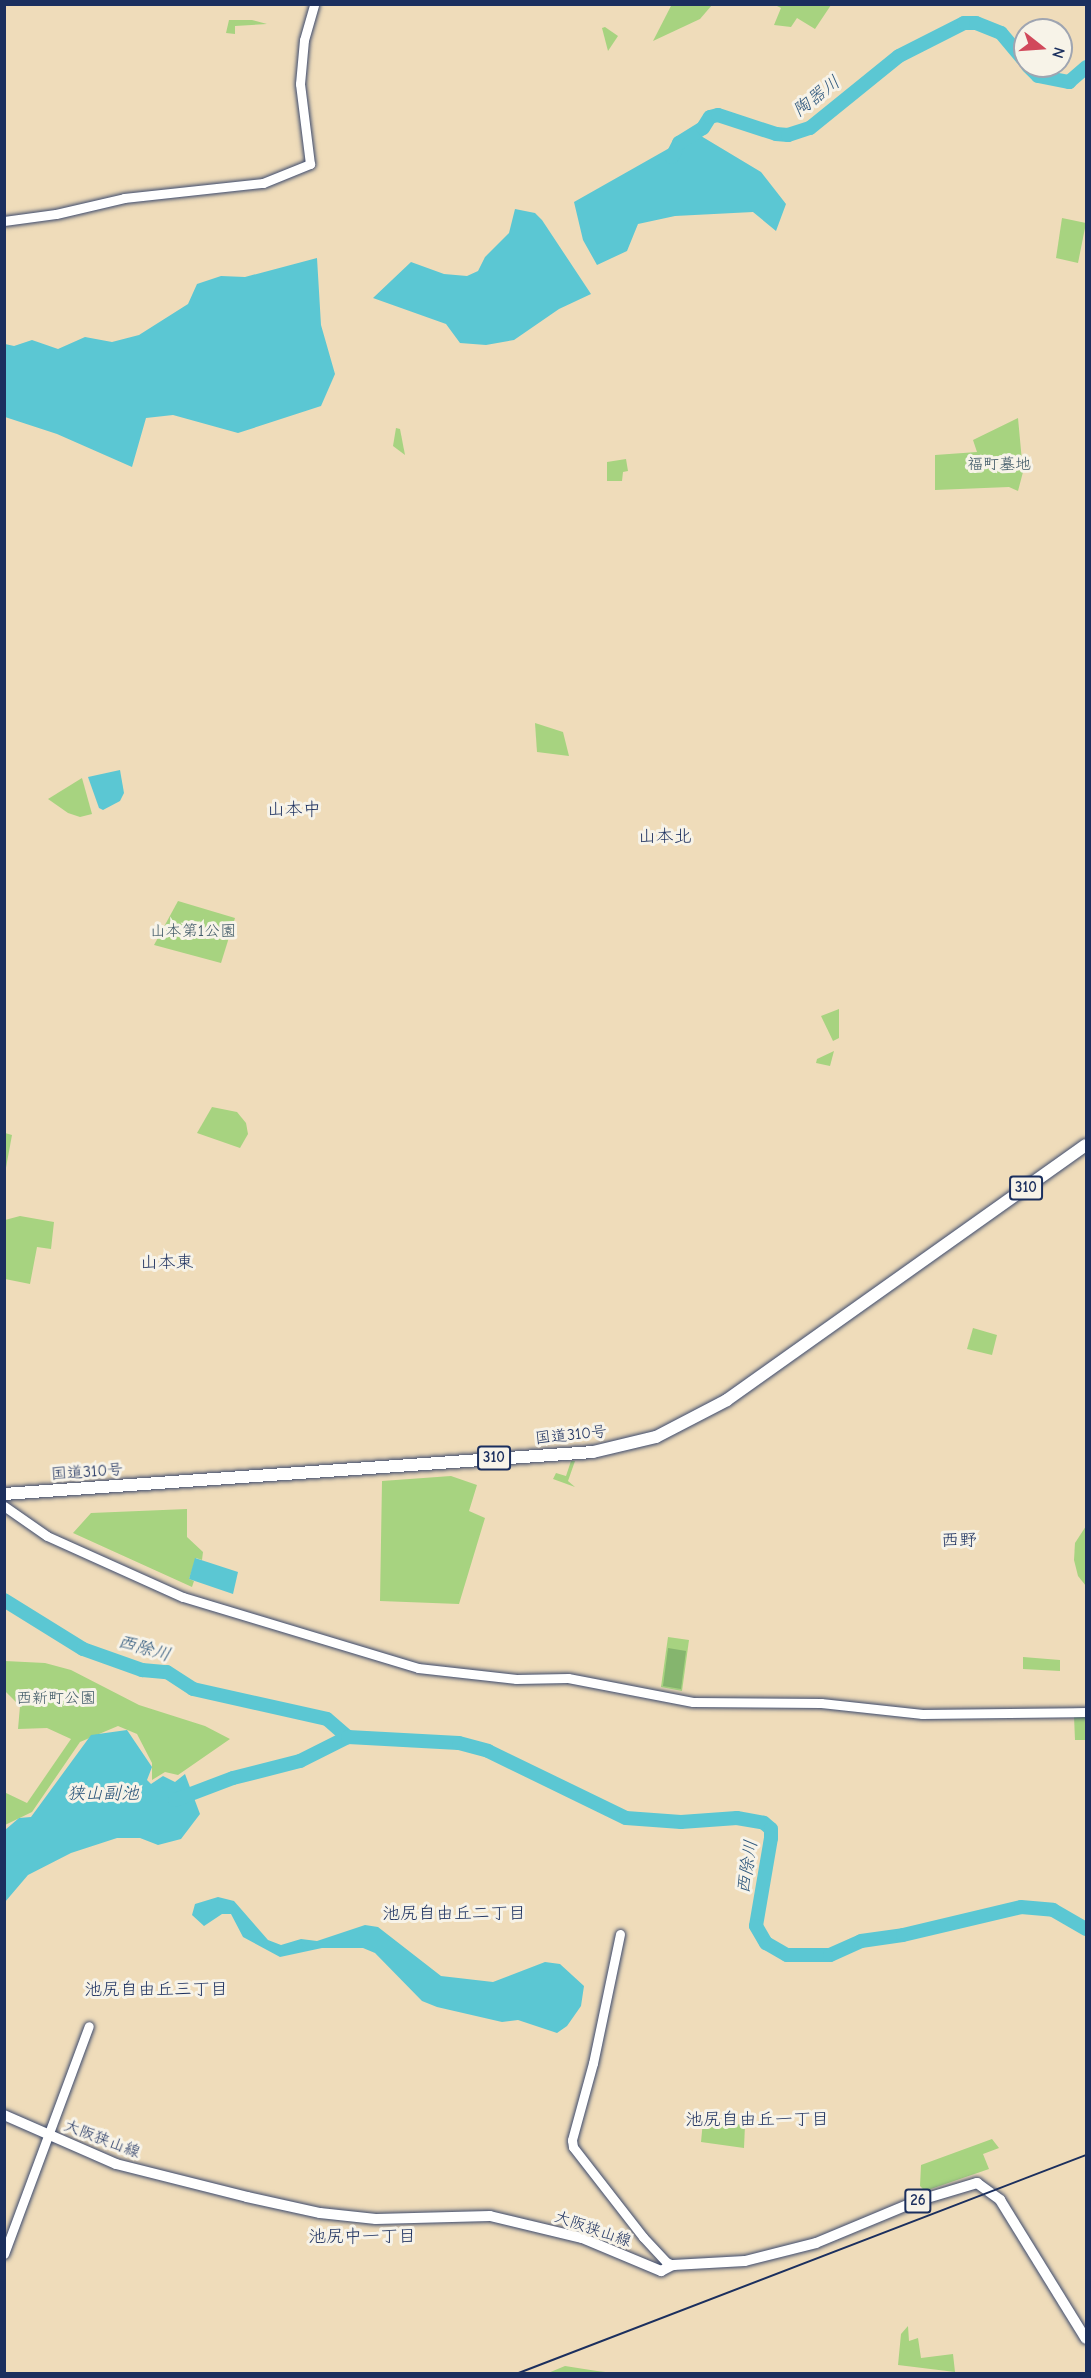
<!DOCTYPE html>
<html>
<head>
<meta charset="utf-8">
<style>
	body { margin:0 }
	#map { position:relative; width:1091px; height:2378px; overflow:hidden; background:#efdcba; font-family:"Comic Neue","Klee One",sans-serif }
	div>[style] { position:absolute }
	.green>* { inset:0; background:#a7d380 }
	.forest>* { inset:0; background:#85b56e }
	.water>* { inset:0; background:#5bc7d3 }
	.river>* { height:14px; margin:-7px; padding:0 7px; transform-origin:7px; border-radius:7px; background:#5bc7d3 }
	.roads { filter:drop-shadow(0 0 2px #3b496c) drop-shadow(0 0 2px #3b496c) }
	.secondary>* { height:9px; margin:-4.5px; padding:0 4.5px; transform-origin:4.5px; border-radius:4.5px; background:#fff }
	.primary>* { height:10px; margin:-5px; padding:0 5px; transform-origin:5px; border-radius:5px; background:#fff }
	.highway>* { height:12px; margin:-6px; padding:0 6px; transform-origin:6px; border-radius:6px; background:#fff }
	.rail>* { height:2px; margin:-1px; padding:0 1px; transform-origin:1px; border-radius:1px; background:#1b2f5e }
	span { translate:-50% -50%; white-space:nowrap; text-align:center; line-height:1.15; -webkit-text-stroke:6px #f7f3e8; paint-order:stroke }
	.shield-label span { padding:2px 4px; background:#f7f3e8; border:2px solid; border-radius:4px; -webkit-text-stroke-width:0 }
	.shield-label { font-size:15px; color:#1b2f5e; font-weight:700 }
	.park-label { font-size:16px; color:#3e5866 }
	.street-label { font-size:16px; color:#1b2f5e }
	.water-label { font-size:18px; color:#2b557b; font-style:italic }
	.neighbourhood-label { font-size:18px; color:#1b2f5e }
	.frame { position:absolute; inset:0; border:6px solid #1b2f5e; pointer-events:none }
	.north { position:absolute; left:1013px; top:18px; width:60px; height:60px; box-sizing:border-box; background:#f7f3e8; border:2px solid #9fa5b1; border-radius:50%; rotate:107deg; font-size:16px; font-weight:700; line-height:24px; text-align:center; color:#1b2f5e }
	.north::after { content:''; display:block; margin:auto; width:21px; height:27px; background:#d1495b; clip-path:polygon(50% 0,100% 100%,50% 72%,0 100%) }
</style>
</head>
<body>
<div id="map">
	<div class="green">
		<i style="clip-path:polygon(672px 4px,712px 5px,700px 19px,653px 41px)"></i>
		<i style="clip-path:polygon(775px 5px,831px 5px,815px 29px,797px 18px,791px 27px,774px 25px,781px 8px)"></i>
		<i style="clip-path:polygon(229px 20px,252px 20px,267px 24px,235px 26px,235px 34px,226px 33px)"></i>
		<i style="clip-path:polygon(605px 27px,618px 36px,608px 51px,602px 28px)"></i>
		<i style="clip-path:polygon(1062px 218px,1086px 223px,1078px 263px,1056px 258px)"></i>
		<i style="clip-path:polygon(1018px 418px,1023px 472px,1018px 491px,1009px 487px,935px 490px,935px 455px,977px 452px,973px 440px)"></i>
		<i style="clip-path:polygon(396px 428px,400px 429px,405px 455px,393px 446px)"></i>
		<i style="clip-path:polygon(626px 459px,628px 471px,623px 472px,622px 481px,607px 481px,607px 462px)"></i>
		<i style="clip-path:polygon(535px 723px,563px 732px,569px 756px,537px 752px)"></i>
		<i style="clip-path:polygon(82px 778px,92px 814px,80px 817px,68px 813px,48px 799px)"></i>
		<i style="clip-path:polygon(178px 901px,235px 918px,221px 963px,154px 945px)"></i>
		<i style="clip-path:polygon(839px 1009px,839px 1038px,833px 1041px,821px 1016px)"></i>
		<i style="clip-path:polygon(834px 1051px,830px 1066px,816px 1063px,817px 1059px)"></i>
		<i style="clip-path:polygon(212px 1107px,237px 1112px,246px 1123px,248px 1134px,240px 1148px,197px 1133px)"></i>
		<i style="clip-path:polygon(5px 1133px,12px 1135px,5px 1173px,4px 1133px)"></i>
		<i style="clip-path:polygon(20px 1216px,54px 1222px,51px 1249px,37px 1247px,30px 1284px,5px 1279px,5px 1220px)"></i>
		<i style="clip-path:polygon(973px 1328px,997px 1335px,992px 1355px,967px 1349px)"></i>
		<i style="clip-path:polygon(571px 1461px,575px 1461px,568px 1481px,575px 1487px,553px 1479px,556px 1473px,566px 1476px)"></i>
		<i style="clip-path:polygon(451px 1476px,477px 1485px,469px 1511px,485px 1518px,459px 1604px,380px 1601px,382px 1481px)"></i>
		<i style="clip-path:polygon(187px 1509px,187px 1537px,203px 1552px,202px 1560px,196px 1558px,189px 1579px,194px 1581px,192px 1587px,73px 1533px,91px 1513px)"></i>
		<i style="clip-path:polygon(1086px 1526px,1086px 1586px,1078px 1576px,1074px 1560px,1075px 1543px)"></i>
		<i style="clip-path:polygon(668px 1637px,689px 1640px,682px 1691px,661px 1687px)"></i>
		<i style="clip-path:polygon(1023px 1657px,1060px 1660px,1060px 1671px,1023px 1669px)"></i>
		<i style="clip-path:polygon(5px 1661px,45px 1663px,71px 1670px,139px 1705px,205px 1726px,230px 1739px,178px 1775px,165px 1772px,152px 1780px,152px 1763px,137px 1734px,118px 1726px,80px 1742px,32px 1812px,5px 1825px,4px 1792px,27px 1803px,71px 1739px,47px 1728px,18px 1729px,20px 1706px,5px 1691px)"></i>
		<i style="clip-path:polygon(1074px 1716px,1086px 1716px,1086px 1740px,1075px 1740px)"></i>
		<i style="clip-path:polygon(703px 2121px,745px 2125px,744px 2148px,701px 2142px)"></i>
		<i style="clip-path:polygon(992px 2139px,999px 2148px,983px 2154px,989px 2169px,925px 2191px,920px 2186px,921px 2165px)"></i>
		<i style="clip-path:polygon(908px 2326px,909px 2341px,918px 2338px,921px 2358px,953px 2354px,955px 2372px,898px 2365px,901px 2334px)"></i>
		<i style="clip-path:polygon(565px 2366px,597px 2371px,614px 2373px,548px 2373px)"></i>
	</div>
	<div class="forest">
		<i style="clip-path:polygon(668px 1648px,686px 1651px,681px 1689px,663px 1686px)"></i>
	</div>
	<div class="water">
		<i style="clip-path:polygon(696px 133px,761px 172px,786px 204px,776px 231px,753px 212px,675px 216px,638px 224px,627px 251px,597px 265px,583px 240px,574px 202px)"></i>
		<i style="clip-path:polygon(515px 209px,535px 213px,542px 220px,591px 294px,559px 309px,514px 340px,486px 345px,460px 343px,446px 324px,373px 298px,411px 262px,444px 274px,467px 276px,478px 271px,485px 257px,509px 233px)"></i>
		<i style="clip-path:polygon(317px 258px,321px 325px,335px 374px,321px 406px,238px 433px,173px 415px,146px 418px,132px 467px,57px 434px,5px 417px,5px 344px,14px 346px,32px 340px,58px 349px,85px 337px,112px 342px,139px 335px,188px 304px,197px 284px,221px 276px,245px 277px)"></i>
		<i style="clip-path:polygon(120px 770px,124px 793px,120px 801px,103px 810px,99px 808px,88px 777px)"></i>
		<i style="clip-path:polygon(195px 1558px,238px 1572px,233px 1594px,189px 1579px)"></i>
		<i style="clip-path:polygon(127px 1730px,152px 1767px,147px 1780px,151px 1784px,163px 1776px,175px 1782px,185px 1774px,200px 1814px,181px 1839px,158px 1845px,140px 1838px,117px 1838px,71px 1853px,28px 1875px,5px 1902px,5px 1830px,19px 1818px,31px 1817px,91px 1735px)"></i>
		<i style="clip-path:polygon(218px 1897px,234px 1901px,268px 1940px,281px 1945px,301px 1939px,317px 1941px,365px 1925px,378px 1927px,441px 1976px,493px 1982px,545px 1962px,560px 1964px,584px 1986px,581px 2006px,567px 2026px,557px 2033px,518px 2020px,502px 2022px,437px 2007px,422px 2001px,375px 1953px,363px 1948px,322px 1948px,280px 1957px,243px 1937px,231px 1914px,222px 1914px,204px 1926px,192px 1915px,195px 1904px)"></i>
	</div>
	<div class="river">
		<i style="left:1028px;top:66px;width:14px;rotate:45deg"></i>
		<i style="left:1038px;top:76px;width:32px;rotate:11deg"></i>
		<i style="left:1069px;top:82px;width:23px;rotate:-41deg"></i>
		<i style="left:672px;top:157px;width:16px;rotate:-63deg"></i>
		<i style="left:679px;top:143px;width:28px;rotate:-32deg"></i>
		<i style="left:703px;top:128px;width:13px;rotate:-58deg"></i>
		<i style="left:710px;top:117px;width:8px;rotate:-14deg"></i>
		<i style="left:718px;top:115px;width:61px;rotate:18.1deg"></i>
		<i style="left:776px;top:134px;width:12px;rotate:5deg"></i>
		<i style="left:788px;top:135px;width:23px;rotate:-18deg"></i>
		<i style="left:810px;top:128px;width:114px;rotate:-39deg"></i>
		<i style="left:899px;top:56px;width:73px;rotate:-26.9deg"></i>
		<i style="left:964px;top:23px;width:12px"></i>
		<i style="left:976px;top:23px;width:27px;rotate:22deg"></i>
		<i style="left:1001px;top:33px;width:38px;rotate:50deg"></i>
		<i style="left:4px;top:1600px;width:93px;rotate:31.8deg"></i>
		<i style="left:83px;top:1649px;width:63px;rotate:19.6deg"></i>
		<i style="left:142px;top:1670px;width:25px;rotate:5deg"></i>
		<i style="left:167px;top:1672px;width:31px;rotate:33deg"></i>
		<i style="left:193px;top:1689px;width:137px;rotate:12.6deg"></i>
		<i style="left:327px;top:1719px;width:28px;rotate:41deg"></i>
		<i style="left:175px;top:1800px;width:62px;rotate:-20.8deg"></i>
		<i style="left:233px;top:1778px;width:69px;rotate:-14.2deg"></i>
		<i style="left:300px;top:1761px;width:54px;rotate:-26.6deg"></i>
		<i style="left:348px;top:1737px;width:111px;rotate:3.1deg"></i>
		<i style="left:459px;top:1743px;width:30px;rotate:15deg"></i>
		<i style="left:488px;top:1751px;width:153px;rotate:25.9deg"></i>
		<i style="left:626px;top:1818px;width:55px;rotate:4.2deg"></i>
		<i style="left:681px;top:1822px;width:56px;rotate:-4.1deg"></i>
		<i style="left:737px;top:1818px;width:27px;rotate:10deg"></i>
		<i style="left:764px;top:1823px;width:9px;rotate:41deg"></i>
		<i style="left:771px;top:1829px;width:9px;rotate:90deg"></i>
		<i style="left:771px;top:1838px;width:89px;rotate:99.7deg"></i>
		<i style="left:756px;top:1926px;width:20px;rotate:60deg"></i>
		<i style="left:766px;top:1943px;width:24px;rotate:30deg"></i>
		<i style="left:787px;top:1955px;width:43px"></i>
		<i style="left:830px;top:1955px;width:34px;rotate:-24deg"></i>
		<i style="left:861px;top:1941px;width:42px;rotate:-8.1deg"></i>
		<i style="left:903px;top:1935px;width:121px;rotate:-13.3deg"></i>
		<i style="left:1021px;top:1907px;width:32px;rotate:5deg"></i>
		<i style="left:1053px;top:1910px;width:38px;rotate:30deg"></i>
	</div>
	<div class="roads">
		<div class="secondary">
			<i style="left:4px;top:221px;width:52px;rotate:-7.7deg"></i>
			<i style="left:56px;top:214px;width:70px;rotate:-13.2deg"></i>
			<i style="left:124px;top:198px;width:140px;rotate:-6.2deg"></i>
			<i style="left:263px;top:183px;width:51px;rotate:-22deg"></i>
			<i style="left:310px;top:164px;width:81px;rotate:-97.1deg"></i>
			<i style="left:300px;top:84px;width:44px;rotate:-84.8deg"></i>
			<i style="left:304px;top:40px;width:37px;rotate:-74deg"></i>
			<i style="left:4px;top:1506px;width:52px;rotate:34.9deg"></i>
			<i style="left:47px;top:1536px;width:149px;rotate:24.2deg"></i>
			<i style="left:183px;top:1597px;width:245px;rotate:16.8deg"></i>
			<i style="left:418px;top:1668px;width:99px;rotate:6.4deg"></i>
			<i style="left:516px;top:1679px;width:52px;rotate:-1.1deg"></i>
			<i style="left:568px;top:1678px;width:127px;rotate:10.9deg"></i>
			<i style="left:693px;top:1702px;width:128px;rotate:0.4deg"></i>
			<i style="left:821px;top:1703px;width:102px;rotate:6.2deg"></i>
			<i style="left:922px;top:1714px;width:164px;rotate:-0.7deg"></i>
			<i style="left:620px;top:1934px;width:132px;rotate:101.8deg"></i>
			<i style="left:593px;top:2063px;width:80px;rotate:105.3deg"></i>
			<i style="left:572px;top:2140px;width:7px;rotate:82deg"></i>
			<i style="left:573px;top:2147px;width:114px;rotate:52.1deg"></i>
			<i style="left:643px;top:2237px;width:34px;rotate:47deg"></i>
			<i style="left:666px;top:2262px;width:8px;rotate:23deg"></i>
			<i style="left:4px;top:2254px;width:243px;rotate:-69.6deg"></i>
		</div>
		<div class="primary">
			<i style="left:4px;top:2115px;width:122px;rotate:23.6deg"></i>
			<i style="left:116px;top:2164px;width:135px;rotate:14.1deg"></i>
			<i style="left:247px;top:2197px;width:75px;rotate:12.4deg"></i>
			<i style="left:320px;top:2213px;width:56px;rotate:6.1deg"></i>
			<i style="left:376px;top:2219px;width:114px;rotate:-1.5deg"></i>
			<i style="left:490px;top:2216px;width:95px;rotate:13.4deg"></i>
			<i style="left:582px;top:2238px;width:86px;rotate:22.7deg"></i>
			<i style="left:661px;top:2271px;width:13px;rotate:-27deg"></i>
			<i style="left:673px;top:2265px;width:72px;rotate:-3.2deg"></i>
			<i style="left:745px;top:2261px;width:73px;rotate:-14.2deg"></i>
			<i style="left:816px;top:2243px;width:109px;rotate:-22.6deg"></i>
			<i style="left:917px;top:2201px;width:63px;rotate:-16.7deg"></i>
			<i style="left:977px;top:2183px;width:29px;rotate:36deg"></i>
			<i style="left:1000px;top:2200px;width:163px;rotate:58.3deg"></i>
		</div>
		<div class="highway">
			<i style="left:4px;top:1494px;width:590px;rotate:-4.08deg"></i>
			<i style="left:593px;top:1452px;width:65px;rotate:-13.4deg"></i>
			<i style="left:656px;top:1437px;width:80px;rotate:-27.5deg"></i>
			<i style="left:727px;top:1400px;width:440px;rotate:-35.4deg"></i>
		</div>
	</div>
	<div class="rail">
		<i style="left:516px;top:2374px;width:611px;rotate:-21.02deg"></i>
	</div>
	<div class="shield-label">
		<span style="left:1026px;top:1188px">310</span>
		<span style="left:494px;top:1458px">310</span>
		<span style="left:918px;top:2201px">26</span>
	</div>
	<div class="park-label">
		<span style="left:999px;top:464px">福町墓地</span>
		<span style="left:193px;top:931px">山本第1公園</span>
		<span style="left:56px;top:1698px">西新町公園</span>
	</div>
	<div class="street-label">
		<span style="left:571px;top:1435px;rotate:-6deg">国道310号</span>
		<span style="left:87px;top:1472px;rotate:-4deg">国道310号</span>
		<span style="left:102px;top:2139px;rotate:21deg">大阪狭山線</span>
		<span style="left:593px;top:2229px;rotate:19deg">大阪狭山線</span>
	</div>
	<div class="water-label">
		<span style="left:817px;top:97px;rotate:-38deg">陶器川</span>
		<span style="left:144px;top:1649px;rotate:16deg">西除川</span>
		<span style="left:103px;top:1794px">狭山副池</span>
		<span style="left:748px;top:1867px;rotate:-81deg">西除川</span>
	</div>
	<div class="neighbourhood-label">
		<span style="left:294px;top:810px">山本中</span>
		<span style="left:665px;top:837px">山本北</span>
		<span style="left:167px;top:1263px">山本東</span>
		<span style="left:959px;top:1541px">西野</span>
		<span style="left:454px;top:1914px">池尻自由丘二丁目</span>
		<span style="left:156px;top:1990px">池尻自由丘三丁目</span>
		<span style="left:757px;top:2120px">池尻自由丘一丁目</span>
		<span style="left:362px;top:2237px">池尻中一丁目</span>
	</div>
	<div class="frame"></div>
	<div class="north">N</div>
</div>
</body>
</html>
